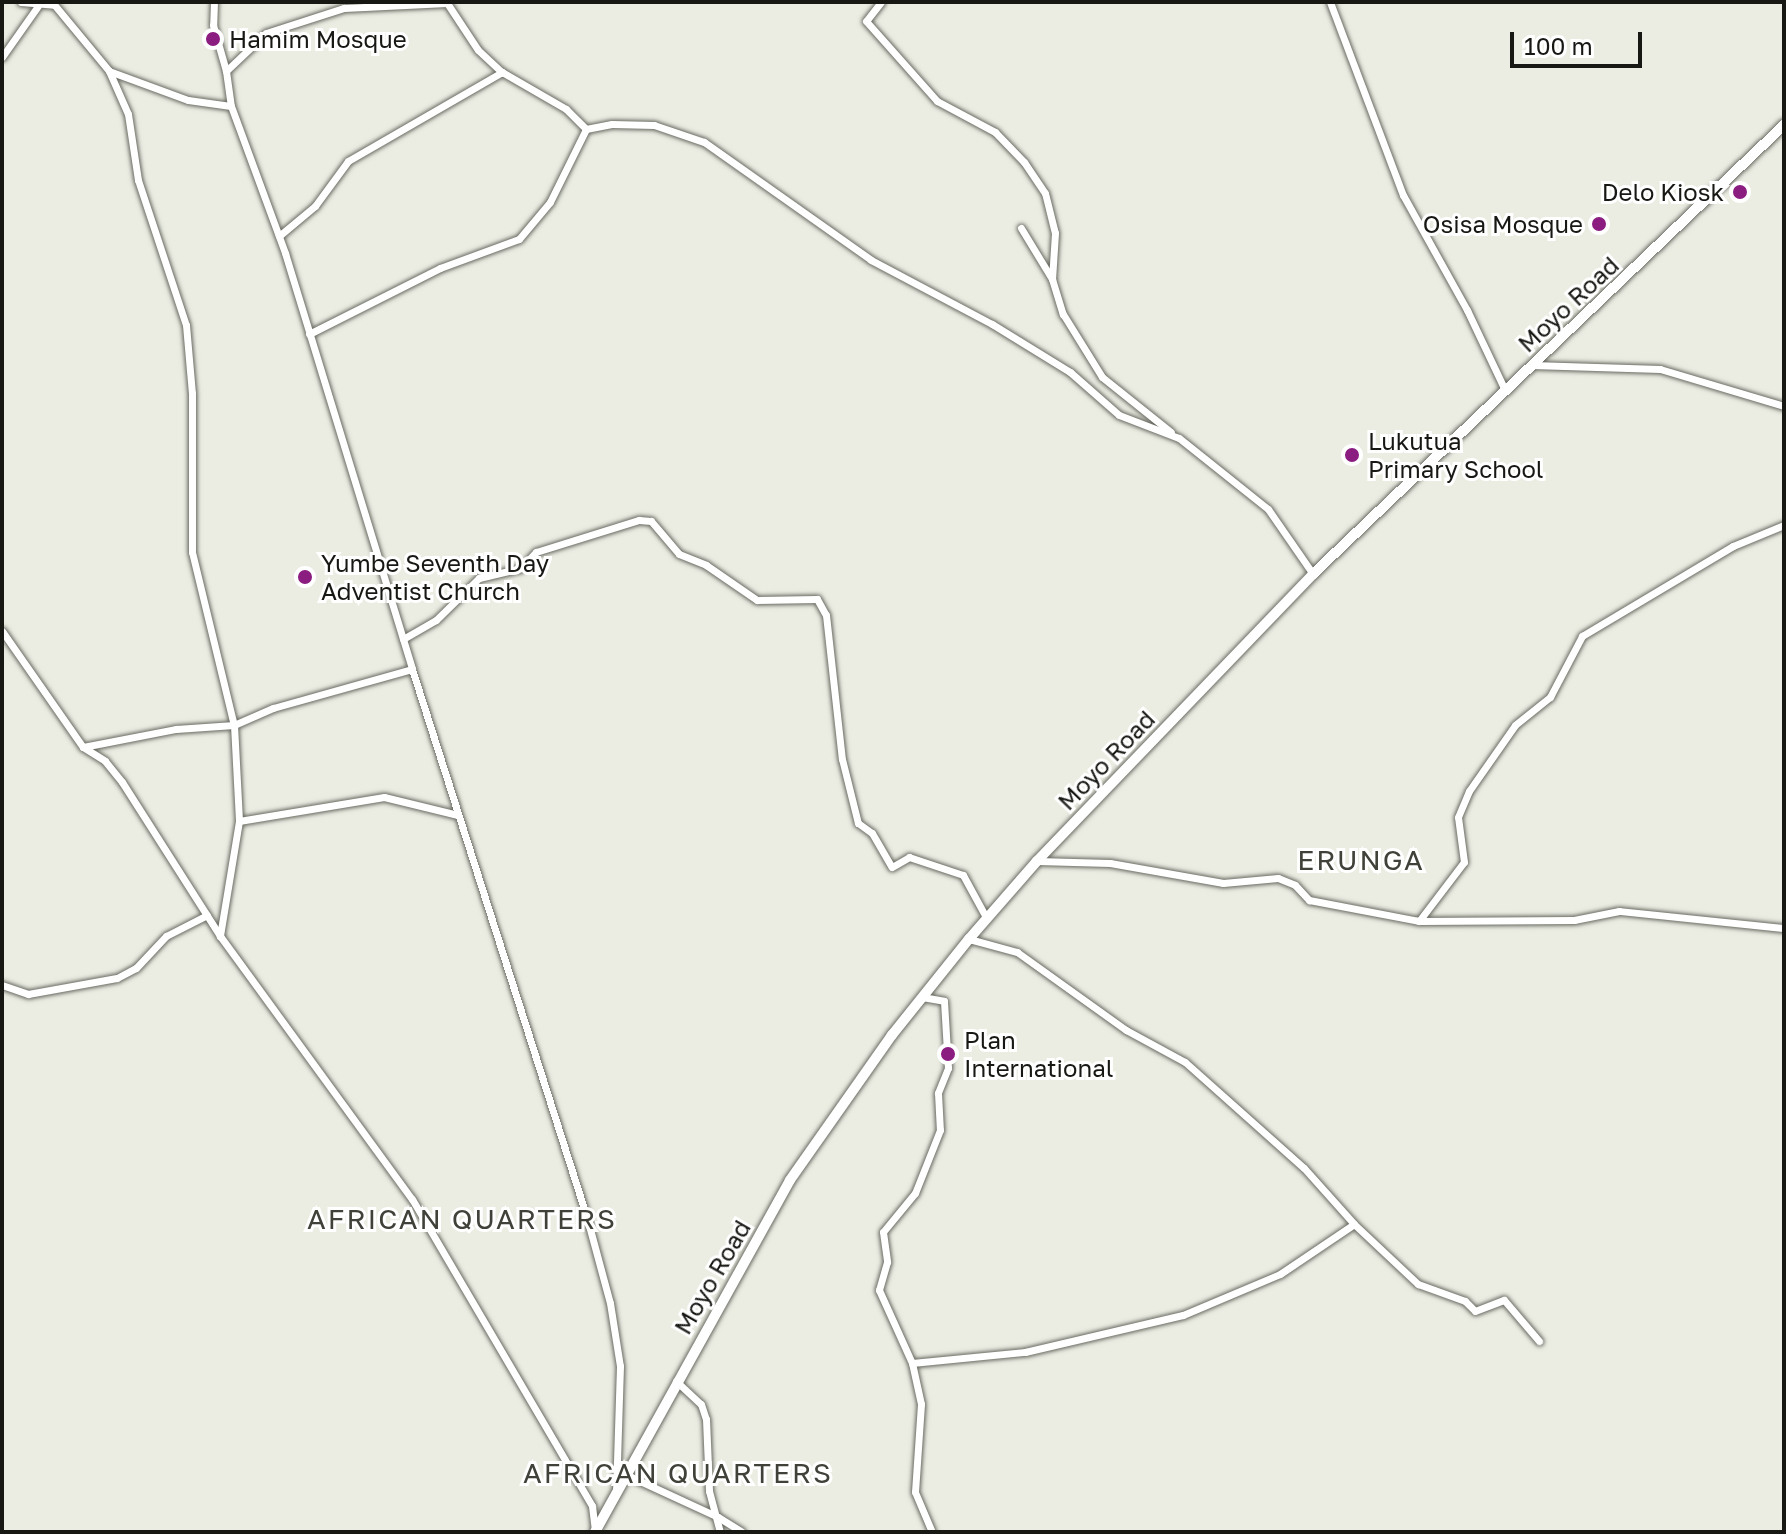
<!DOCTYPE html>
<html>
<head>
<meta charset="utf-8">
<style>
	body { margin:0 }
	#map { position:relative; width:1786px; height:1534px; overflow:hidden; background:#ebede3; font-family:"Golos Text",sans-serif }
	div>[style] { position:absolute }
	.roads { filter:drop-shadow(0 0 2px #696b62) drop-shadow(0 0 2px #696b62) }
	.street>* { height:7px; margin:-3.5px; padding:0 3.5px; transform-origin:3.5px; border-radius:3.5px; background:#fff }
	.secondary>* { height:10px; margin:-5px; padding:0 5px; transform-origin:5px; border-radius:5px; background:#fff }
	.dots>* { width:22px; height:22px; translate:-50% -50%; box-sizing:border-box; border:4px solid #fff; border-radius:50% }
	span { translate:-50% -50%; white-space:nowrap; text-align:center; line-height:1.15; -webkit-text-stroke:6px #fff; paint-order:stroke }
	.poi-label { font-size:24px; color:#171714 }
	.left { translate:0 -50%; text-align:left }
	.right { translate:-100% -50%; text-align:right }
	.street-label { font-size:24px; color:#171714 }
	.quarter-label { font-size:28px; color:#404139; letter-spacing:2px }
	.frame { position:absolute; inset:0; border:4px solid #171714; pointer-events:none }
	.scale { position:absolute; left:1510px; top:32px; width:132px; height:36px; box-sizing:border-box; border:4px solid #171714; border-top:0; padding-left:10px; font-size:24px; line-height:28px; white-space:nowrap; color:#171714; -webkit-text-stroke:6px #fff; paint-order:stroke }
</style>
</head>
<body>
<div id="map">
	<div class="roads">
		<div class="street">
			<i style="left:21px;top:2px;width:33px;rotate:5deg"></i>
			<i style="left:52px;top:2px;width:89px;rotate:50.4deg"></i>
			<i style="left:109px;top:71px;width:84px;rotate:20.2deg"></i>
			<i style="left:188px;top:100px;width:43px;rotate:7.9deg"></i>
			<i style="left:214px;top:2px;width:23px;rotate:92deg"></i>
			<i style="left:213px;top:25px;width:48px;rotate:74.2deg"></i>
			<i style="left:226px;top:71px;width:35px;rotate:82deg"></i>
			<i style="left:231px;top:106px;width:157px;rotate:69.8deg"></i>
			<i style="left:285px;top:253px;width:435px;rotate:73deg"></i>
			<i style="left:412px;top:669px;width:576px;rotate:72.32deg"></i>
			<i style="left:587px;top:1218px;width:88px;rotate:74.9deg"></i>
			<i style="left:610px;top:1303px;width:64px;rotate:81deg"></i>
			<i style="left:620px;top:1366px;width:126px;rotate:91.8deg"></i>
			<i style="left:881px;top:2px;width:24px;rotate:128deg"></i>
			<i style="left:866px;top:21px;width:107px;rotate:48.4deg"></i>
			<i style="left:937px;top:101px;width:66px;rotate:28.1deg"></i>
			<i style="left:995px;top:132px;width:42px;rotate:46deg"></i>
			<i style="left:1024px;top:162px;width:37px;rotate:56deg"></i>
			<i style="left:1045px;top:193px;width:41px;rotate:76deg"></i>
			<i style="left:1055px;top:233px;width:46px;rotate:93.7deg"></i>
			<i style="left:1330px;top:2px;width:206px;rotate:69.3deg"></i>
			<i style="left:1403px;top:195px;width:132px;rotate:60.9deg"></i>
			<i style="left:1467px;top:310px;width:89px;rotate:64.6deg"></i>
			<i style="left:2px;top:57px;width:62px;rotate:-54.8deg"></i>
			<i style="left:109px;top:71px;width:47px;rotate:66.2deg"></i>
			<i style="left:128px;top:114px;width:67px;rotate:81.4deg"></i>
			<i style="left:138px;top:180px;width:153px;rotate:71.7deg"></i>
			<i style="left:186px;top:325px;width:68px;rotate:85deg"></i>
			<i style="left:192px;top:393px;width:159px;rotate:90deg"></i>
			<i style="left:192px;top:552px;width:178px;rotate:76.4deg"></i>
			<i style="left:234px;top:725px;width:96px;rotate:87deg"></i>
			<i style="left:239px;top:821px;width:117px;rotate:99.4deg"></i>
			<i style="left:226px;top:71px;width:55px;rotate:-43.5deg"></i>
			<i style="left:266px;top:33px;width:82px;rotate:-17.8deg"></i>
			<i style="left:344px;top:8px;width:103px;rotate:-2.8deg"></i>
			<i style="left:447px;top:3px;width:56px;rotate:56.6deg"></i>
			<i style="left:478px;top:50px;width:33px;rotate:43deg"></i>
			<i style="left:502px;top:72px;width:74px;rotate:30deg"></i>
			<i style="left:566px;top:109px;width:28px;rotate:45deg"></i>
			<i style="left:1021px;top:228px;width:60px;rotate:58.7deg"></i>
			<i style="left:1052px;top:279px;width:37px;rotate:73deg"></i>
			<i style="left:1063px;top:314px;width:74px;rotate:58.2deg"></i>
			<i style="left:1102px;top:377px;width:88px;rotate:38.6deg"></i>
			<i style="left:279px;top:236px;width:47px;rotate:-39.8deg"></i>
			<i style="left:315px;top:206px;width:56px;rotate:-53.7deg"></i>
			<i style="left:348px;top:161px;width:178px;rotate:-30deg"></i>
			<i style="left:309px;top:334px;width:147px;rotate:-26.7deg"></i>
			<i style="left:440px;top:268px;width:84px;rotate:-20.2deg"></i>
			<i style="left:519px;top:239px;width:48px;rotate:-50deg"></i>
			<i style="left:550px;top:202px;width:81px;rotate:-63.7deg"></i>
			<i style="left:586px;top:129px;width:26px;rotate:-11deg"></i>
			<i style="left:612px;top:124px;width:42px;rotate:1.4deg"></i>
			<i style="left:654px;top:125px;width:53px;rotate:18.8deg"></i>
			<i style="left:704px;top:142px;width:204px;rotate:35.2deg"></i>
			<i style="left:871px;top:260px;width:137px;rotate:27.9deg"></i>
			<i style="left:992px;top:324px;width:92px;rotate:31.6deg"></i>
			<i style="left:1070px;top:372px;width:65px;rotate:41.3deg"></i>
			<i style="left:1119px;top:415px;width:64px;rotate:21deg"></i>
			<i style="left:1179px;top:438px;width:114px;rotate:38.6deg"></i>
			<i style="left:1268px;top:509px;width:79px;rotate:55.3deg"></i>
			<i style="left:1532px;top:365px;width:128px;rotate:1.8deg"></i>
			<i style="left:1660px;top:369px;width:129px;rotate:16.6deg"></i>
			<i style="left:2px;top:631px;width:141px;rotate:55.1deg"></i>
			<i style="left:83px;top:747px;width:26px;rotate:32deg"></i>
			<i style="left:105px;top:761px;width:27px;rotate:51deg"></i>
			<i style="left:122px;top:782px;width:183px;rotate:57.5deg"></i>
			<i style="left:220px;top:936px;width:326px;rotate:53.9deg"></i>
			<i style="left:412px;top:1199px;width:356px;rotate:59.6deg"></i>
			<i style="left:592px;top:1506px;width:26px;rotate:83deg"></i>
			<i style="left:403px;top:639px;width:38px;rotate:-30deg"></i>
			<i style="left:436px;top:620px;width:60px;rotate:-44.3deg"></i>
			<i style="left:479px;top:578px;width:43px;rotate:-13.4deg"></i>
			<i style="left:521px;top:568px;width:22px;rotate:-47deg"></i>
			<i style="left:536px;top:552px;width:108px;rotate:-17.3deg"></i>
			<i style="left:639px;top:520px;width:12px;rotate:5deg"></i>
			<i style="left:651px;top:521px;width:43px;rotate:49.7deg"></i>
			<i style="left:679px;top:554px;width:29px;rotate:22deg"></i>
			<i style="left:706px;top:565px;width:62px;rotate:34.5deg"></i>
			<i style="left:757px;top:600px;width:60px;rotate:-1deg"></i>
			<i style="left:817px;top:599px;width:18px;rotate:61deg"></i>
			<i style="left:826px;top:615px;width:145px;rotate:83.7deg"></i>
			<i style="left:842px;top:759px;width:66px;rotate:76deg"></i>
			<i style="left:858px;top:823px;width:17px;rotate:36deg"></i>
			<i style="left:872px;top:833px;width:39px;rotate:60deg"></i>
			<i style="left:892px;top:867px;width:20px;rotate:-30deg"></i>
			<i style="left:909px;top:857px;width:57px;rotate:18.4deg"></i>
			<i style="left:963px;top:875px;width:50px;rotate:61.4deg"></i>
			<i style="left:83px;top:747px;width:95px;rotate:-11deg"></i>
			<i style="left:176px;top:729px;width:58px;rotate:-3.9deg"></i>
			<i style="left:234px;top:725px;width:43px;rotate:-23.6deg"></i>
			<i style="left:273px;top:708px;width:144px;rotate:-15.7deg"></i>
			<i style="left:239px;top:821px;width:147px;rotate:-9.4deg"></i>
			<i style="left:384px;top:797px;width:76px;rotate:13.7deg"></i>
			<i style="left:1037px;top:861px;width:73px;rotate:1.6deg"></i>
			<i style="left:1110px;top:863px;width:115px;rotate:10deg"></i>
			<i style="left:1223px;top:883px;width:55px;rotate:-5.2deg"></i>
			<i style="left:1278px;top:878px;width:18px;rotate:22deg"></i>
			<i style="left:1295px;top:885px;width:21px;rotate:47deg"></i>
			<i style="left:1309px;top:900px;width:112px;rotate:10.8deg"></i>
			<i style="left:1419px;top:921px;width:155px;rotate:-0.4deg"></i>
			<i style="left:1574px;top:920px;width:46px;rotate:-11.3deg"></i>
			<i style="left:1619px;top:911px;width:166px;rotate:5.9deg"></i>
			<i style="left:1419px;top:921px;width:74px;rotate:-52.7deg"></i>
			<i style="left:1464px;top:862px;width:45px;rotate:-97.6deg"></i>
			<i style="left:1458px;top:817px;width:28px;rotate:-67deg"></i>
			<i style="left:1469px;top:791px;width:80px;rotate:-55.1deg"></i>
			<i style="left:1515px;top:725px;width:45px;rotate:-38.7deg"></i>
			<i style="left:1550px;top:697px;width:69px;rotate:-62.3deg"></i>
			<i style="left:1582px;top:636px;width:176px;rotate:-30.8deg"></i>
			<i style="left:1733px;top:546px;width:55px;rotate:-22.4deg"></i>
			<i style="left:969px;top:939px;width:50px;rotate:15.2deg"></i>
			<i style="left:1017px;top:952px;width:134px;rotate:35.6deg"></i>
			<i style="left:1126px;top:1030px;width:67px;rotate:28.5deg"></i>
			<i style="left:1185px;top:1062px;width:159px;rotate:41.7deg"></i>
			<i style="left:1304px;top:1168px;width:75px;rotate:48.2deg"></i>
			<i style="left:1354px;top:1224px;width:88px;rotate:43.2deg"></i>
			<i style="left:1418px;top:1284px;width:50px;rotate:19.9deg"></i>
			<i style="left:1465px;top:1301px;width:14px;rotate:45deg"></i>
			<i style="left:1475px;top:1311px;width:31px;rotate:-21deg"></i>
			<i style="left:1504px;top:1300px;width:54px;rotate:49.5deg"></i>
			<i style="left:2px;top:985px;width:28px;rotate:19deg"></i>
			<i style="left:28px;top:994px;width:90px;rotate:-10.2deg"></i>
			<i style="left:117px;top:978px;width:21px;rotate:-28deg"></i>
			<i style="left:136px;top:968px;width:44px;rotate:-46.8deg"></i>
			<i style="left:166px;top:936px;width:46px;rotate:-27.1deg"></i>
			<i style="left:922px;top:997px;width:22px;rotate:10deg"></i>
			<i style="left:944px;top:1001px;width:67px;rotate:86.6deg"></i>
			<i style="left:948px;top:1068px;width:27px;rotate:112deg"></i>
			<i style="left:938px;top:1093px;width:37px;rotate:87deg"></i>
			<i style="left:940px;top:1130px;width:68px;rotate:111.6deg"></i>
			<i style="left:915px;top:1193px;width:50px;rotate:129.4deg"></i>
			<i style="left:883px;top:1232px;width:30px;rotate:82deg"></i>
			<i style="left:887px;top:1262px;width:29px;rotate:106deg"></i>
			<i style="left:879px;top:1290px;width:80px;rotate:65.7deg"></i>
			<i style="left:912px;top:1363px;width:42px;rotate:77.6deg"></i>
			<i style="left:921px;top:1404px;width:88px;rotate:93.9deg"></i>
			<i style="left:915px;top:1492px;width:43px;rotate:67deg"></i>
			<i style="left:912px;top:1363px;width:114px;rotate:-5.6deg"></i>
			<i style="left:1025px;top:1352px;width:162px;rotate:-13.2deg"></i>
			<i style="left:1183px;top:1315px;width:105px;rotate:-22.9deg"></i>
			<i style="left:1280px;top:1274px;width:89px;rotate:-34deg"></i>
			<i style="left:676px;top:1381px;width:34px;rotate:43deg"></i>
			<i style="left:701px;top:1404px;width:16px;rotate:72deg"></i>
			<i style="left:706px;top:1419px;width:72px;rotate:87.6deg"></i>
			<i style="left:709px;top:1491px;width:42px;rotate:75deg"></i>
			<i style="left:627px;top:1475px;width:100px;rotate:24.8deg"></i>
			<i style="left:718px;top:1517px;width:28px;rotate:32deg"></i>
		</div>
		<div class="secondary">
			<i style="left:595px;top:1532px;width:402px;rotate:-61deg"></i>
			<i style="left:790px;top:1180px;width:177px;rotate:-54.9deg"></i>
			<i style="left:892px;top:1035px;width:123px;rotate:-51.3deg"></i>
			<i style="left:969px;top:939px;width:103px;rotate:-48.9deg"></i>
			<i style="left:1037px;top:861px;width:398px;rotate:-46.1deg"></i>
			<i style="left:1313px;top:574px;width:651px;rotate:-43.63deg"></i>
		</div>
	</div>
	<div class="dots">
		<i style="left:213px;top:39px;background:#8b1c80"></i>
		<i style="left:1740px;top:192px;background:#8b1c80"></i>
		<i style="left:1599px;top:224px;background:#8b1c80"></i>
		<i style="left:1352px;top:455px;background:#8b1c80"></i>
		<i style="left:305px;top:577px;background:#8b1c80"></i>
		<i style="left:948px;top:1054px;background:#8b1c80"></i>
	</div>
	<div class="poi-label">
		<span class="left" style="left:229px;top:39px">Hamim Mosque</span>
		<span class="right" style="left:1724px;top:192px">Delo Kiosk</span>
		<span class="right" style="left:1583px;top:224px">Osisa Mosque</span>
		<span class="left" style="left:1368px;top:455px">Lukutua<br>Primary School</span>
		<span class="left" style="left:321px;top:577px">Yumbe Seventh Day<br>Adventist Church</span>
		<span class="left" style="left:964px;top:1054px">Plan<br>International</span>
	</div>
	<div class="street-label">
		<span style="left:1568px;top:304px;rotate:-43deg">Moyo Road</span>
		<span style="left:1106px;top:760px;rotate:-46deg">Moyo Road</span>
		<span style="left:712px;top:1277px;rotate:-60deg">Moyo Road</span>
	</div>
	<div class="quarter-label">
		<span style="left:1361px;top:860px">ERUNGA</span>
		<span style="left:462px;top:1219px">AFRICAN QUARTERS</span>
		<span style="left:678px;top:1473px">AFRICAN QUARTERS</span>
	</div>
	<div class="frame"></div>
	<div class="scale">100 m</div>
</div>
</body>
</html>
